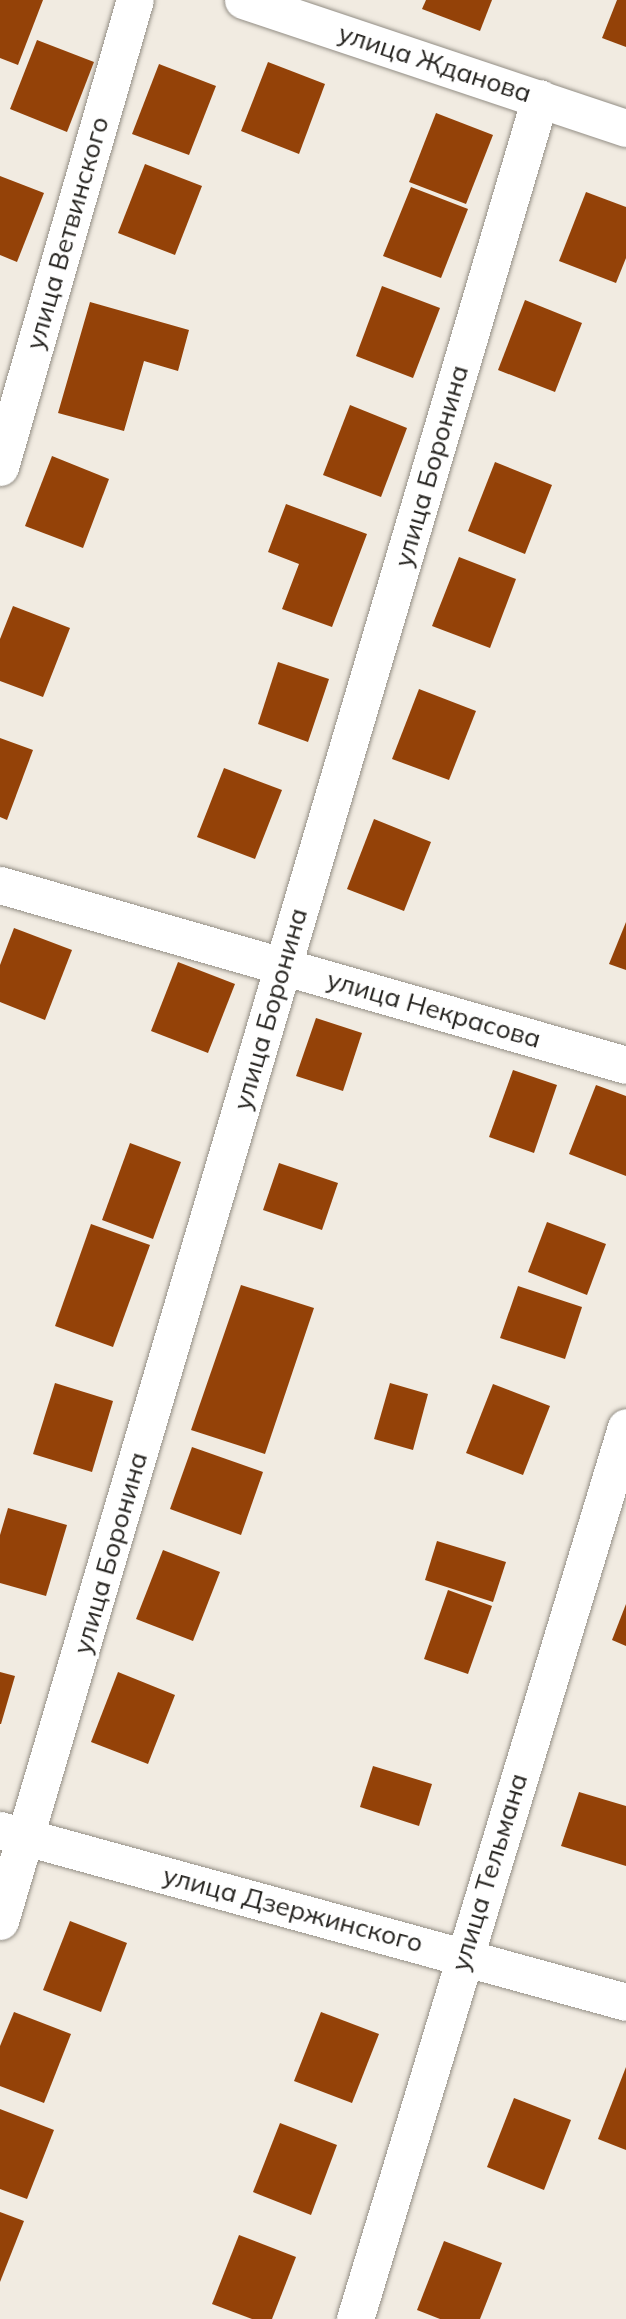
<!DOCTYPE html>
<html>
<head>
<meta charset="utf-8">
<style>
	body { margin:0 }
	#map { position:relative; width:626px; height:2319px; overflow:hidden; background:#f1ebe1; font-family:Mulish,sans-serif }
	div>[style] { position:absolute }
	.building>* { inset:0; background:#944208 }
	.roads { filter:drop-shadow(0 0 2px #938e85) drop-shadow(0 0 2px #938e85) }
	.minor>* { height:37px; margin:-18.5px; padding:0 18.5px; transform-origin:18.5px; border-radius:18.5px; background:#fff }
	span { translate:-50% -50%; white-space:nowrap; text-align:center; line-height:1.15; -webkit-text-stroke:7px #fff; paint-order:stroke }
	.street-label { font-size:26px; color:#262420 }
</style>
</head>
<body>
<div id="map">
	<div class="building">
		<i style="clip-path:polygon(0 0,43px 0,18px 65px,0 58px)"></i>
		<i style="clip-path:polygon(426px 0,492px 0,480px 31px,422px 9px)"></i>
		<i style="clip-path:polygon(617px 0,626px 0,626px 47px,602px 38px)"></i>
		<i style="clip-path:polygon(37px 40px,94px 62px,67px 132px,10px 109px)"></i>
		<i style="clip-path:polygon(268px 62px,325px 84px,299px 154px,241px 131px)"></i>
		<i style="clip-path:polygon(159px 64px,216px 86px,189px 155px,132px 134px)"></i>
		<i style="clip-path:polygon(436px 113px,493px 135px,466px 204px,409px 182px)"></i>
		<i style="clip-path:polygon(145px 164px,202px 186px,175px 255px,118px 233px)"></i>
		<i style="clip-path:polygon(0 176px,44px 193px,17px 262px,0 255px)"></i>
		<i style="clip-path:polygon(411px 187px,468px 209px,441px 278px,383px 256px)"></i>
		<i style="clip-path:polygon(586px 192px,626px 207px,626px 258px,616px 283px,559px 261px)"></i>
		<i style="clip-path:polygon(382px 286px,440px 308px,413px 378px,356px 356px)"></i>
		<i style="clip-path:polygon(525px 300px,582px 323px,555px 392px,498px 370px)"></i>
		<i style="clip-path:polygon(90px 302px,189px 330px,178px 371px,144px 361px,124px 431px,58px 413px)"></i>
		<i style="clip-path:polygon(350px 405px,407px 428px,381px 497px,323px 475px)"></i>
		<i style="clip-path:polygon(52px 456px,109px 479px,83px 548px,25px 526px)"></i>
		<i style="clip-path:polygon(495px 462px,552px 485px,525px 554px,468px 531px)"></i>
		<i style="clip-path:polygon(286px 504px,367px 534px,332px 627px,282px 609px,299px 564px,268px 552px)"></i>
		<i style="clip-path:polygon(459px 557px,516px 579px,490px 648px,432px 626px)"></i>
		<i style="clip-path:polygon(13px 606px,70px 628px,43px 697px,0 681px,0 639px)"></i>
		<i style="clip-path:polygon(278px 662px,329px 679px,308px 742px,258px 724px)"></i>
		<i style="clip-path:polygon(419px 689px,476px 711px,449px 780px,392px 759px)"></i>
		<i style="clip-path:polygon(0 738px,33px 750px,7px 820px,0 817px)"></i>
		<i style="clip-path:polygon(224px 768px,282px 790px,255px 859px,197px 837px)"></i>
		<i style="clip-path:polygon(374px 819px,431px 842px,404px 911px,347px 889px)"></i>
		<i style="clip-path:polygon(626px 922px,626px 970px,609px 964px)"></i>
		<i style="clip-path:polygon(14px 928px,72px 950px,45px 1020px,0 1002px,0 965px)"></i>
		<i style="clip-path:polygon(178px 962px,235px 984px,208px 1053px,151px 1031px)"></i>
		<i style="clip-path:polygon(316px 1018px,362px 1033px,343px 1091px,296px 1076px)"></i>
		<i style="clip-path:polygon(513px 1070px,557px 1085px,534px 1153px,489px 1137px)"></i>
		<i style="clip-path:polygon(596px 1085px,626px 1096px,626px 1176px,569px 1154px)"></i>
		<i style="clip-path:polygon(130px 1143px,181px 1162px,153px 1239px,102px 1220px)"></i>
		<i style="clip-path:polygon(279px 1163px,338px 1183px,322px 1230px,263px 1210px)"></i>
		<i style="clip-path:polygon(547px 1222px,606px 1244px,587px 1295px,528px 1272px)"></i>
		<i style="clip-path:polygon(91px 1224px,150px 1245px,113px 1347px,55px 1326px)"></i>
		<i style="clip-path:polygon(241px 1285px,314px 1308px,265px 1454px,191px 1430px)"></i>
		<i style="clip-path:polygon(518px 1286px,582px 1307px,565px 1359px,500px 1338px)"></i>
		<i style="clip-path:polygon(55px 1383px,113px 1401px,92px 1472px,33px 1454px)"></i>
		<i style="clip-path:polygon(390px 1383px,428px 1394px,413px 1450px,374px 1439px)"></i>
		<i style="clip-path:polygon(493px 1384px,550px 1406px,523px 1475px,466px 1453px)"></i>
		<i style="clip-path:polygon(192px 1447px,263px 1472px,241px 1535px,170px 1509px)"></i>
		<i style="clip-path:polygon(8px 1508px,67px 1525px,46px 1596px,0 1583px,0 1535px)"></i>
		<i style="clip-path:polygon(437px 1541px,506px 1562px,493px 1602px,425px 1580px)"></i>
		<i style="clip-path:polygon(163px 1550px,220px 1572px,193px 1641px,136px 1619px)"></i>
		<i style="clip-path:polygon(448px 1590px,492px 1606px,468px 1674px,424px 1659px)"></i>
		<i style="clip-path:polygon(626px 1604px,626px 1646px,612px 1640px)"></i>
		<i style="clip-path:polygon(0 1672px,15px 1676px,1px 1724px,0 1724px)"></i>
		<i style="clip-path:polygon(118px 1672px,175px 1695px,148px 1764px,91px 1742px)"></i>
		<i style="clip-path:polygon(373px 1766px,432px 1784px,419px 1826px,360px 1807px)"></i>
		<i style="clip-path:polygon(579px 1792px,626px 1806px,626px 1866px,561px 1846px)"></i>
		<i style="clip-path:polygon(70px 1921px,127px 1943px,101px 2012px,43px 1990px)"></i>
		<i style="clip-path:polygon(14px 2012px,71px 2034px,44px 2103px,0 2086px,0 2046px)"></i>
		<i style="clip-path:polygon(321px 2012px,379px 2034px,352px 2103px,294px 2081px)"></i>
		<i style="clip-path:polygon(626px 2067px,626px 2150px,598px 2139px)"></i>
		<i style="clip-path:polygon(514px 2098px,571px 2120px,544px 2190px,487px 2167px)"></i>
		<i style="clip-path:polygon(0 2109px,54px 2130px,27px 2199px,0 2189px)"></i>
		<i style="clip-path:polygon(280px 2123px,337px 2145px,311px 2215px,253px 2192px)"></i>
		<i style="clip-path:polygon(0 2212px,24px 2221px,0 2282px)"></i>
		<i style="clip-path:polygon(239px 2235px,296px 2257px,272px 2319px,252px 2319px,212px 2304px)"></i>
		<i style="clip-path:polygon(444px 2241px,502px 2263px,480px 2319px,440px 2319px,417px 2310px)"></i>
	</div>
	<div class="roads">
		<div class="minor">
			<i style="left:243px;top:0;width:404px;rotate:18.5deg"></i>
			<i style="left:0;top:467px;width:486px;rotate:-73.9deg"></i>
			<i style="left:0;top:885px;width:651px;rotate:16.04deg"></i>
			<i style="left:0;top:1830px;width:649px;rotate:15.36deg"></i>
			<i style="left:0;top:1921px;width:1901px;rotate:-73.5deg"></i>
			<i style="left:355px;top:2319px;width:932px;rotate:-73.1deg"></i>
		</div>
	</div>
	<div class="street-label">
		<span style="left:435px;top:63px;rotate:18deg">улица Жданова</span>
		<span style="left:67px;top:233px;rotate:-74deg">улица Ветвинского</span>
		<span style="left:431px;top:466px;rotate:-74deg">улица Боронина</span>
		<span style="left:270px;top:1009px;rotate:-74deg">улица Боронина</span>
		<span style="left:434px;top:1009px;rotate:16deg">улица Некрасова</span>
		<span style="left:110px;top:1553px;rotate:-74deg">улица Боронина</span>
		<span style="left:489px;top:1872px;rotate:-73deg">улица Тельмана</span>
		<span style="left:293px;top:1909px;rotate:15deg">улица Дзержинского</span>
	</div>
</div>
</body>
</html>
